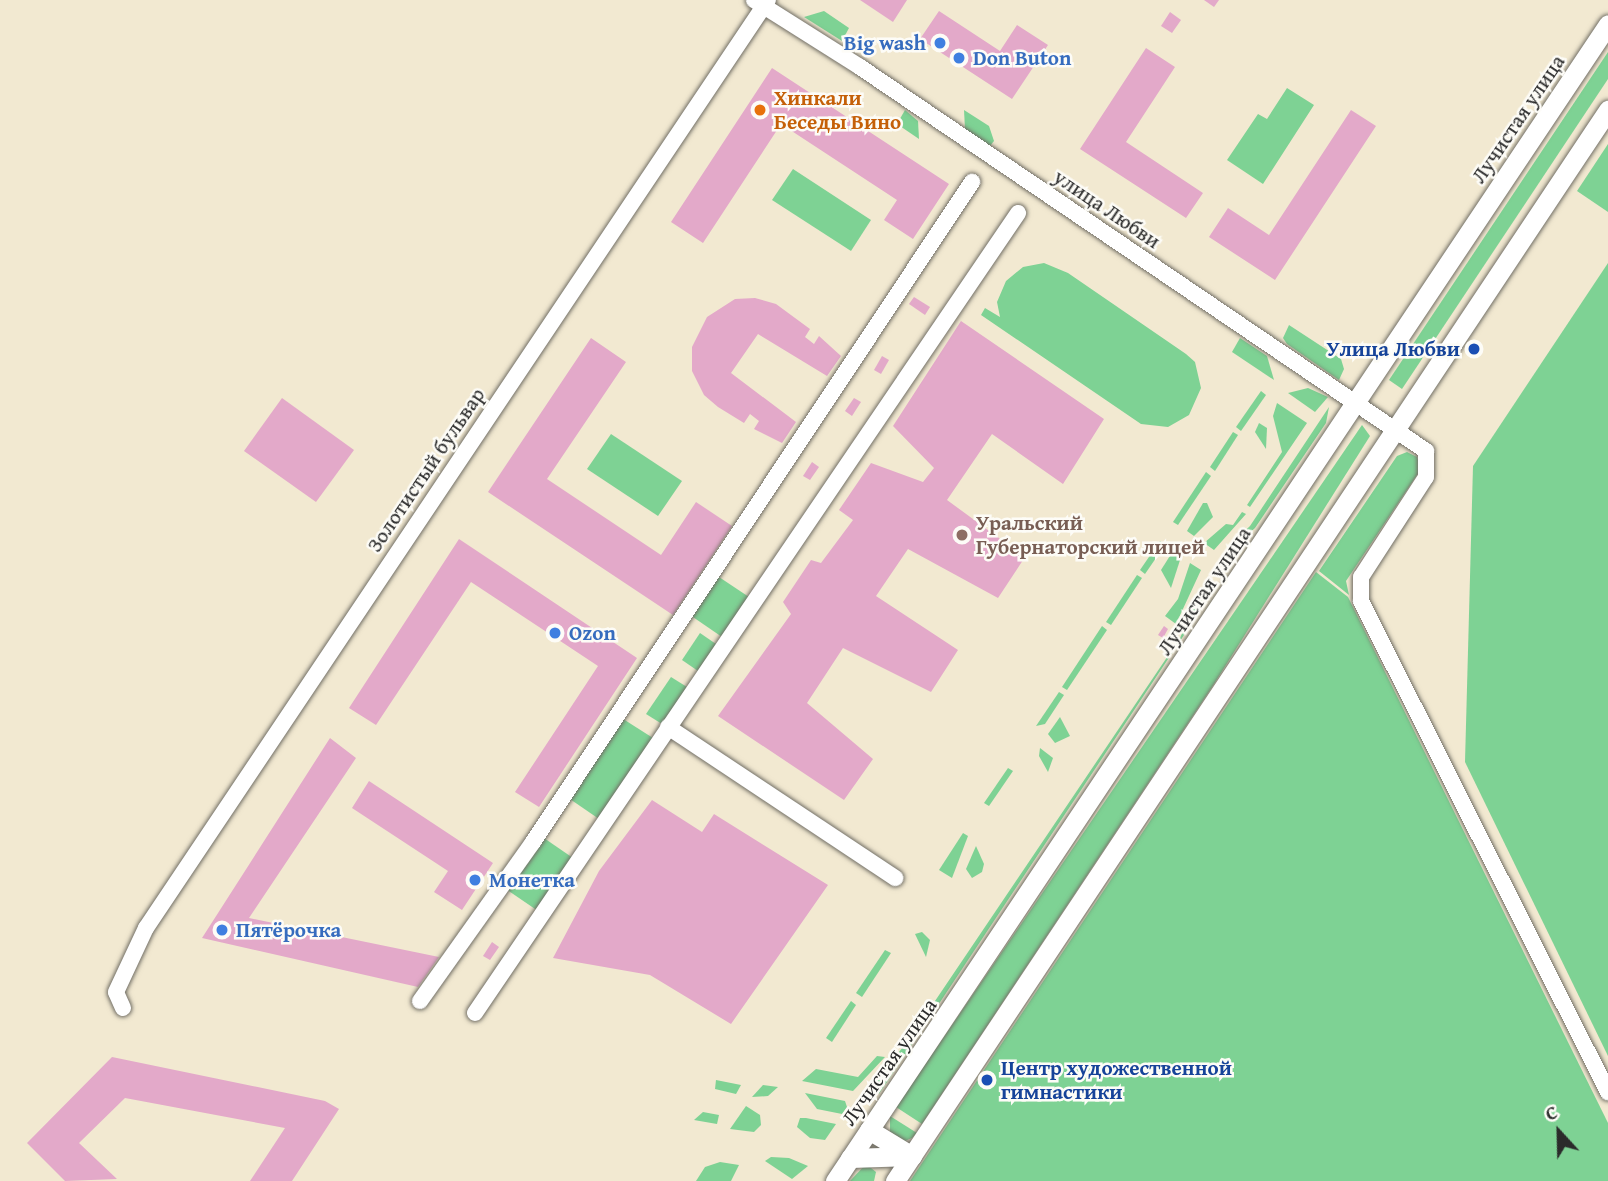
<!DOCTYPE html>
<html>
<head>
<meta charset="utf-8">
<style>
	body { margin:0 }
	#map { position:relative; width:1608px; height:1181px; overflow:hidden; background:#f2e9d1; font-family:"Gentium Book Plus",serif }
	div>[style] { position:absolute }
	.green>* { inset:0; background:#7ed294 }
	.building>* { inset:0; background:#e3a9c9 }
	.roads { filter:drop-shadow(0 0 2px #716e65) drop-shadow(0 0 2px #716e65) }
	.minor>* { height:16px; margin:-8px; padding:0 8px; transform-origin:8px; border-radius:8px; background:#fff }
	.major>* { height:19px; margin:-9.5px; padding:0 9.5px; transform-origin:9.5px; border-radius:9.5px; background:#fff }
	.dots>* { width:19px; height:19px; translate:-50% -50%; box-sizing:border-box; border:4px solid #fdfcf7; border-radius:50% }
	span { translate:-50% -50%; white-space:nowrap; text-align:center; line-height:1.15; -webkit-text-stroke:5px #fdfcf7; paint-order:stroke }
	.shop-label { font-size:21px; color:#366cbe; font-weight:700 }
	.right { translate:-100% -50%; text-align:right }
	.left { translate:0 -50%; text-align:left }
	.food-label { font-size:21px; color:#c56008; font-weight:700 }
	.street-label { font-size:21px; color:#2b2b2b }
	.transit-label { font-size:21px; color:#164399; font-weight:700 }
	.education-label { font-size:21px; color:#785e54; font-weight:700 }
	.north { position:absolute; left:1524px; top:1097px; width:70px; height:70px; -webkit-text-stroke:5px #fdfcf7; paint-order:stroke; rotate:338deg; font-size:19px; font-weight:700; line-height:28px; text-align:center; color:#2b2b2b }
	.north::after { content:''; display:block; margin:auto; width:24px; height:32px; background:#2b2b2b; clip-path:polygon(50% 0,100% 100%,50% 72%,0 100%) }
</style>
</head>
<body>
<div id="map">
	<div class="green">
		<i style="clip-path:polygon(824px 11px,849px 28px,842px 41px,804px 17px)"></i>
		<i style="clip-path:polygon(1608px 52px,1608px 79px,1402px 389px,1389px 380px)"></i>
		<i style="clip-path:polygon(1287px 88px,1314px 105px,1263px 184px,1227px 160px,1258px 114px,1267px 119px)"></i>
		<i style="clip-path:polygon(905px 110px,918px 121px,919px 139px,897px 124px)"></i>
		<i style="clip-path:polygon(964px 110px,989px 126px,994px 141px,990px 146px,965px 129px)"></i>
		<i style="clip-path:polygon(1608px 144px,1608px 212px,1577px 191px)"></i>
		<i style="clip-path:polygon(793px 169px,871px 220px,851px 251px,772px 200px)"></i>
		<i style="clip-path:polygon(1044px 263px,1068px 273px,1186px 354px,1195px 362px,1201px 388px,1189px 415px,1168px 427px,1141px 424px,981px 315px,985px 308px,1000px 317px,997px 302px,1006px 281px,1023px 267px)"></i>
		<i style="clip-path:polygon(1608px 263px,1608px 1056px,1465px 762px,1473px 466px)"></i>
		<i style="clip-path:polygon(1289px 325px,1341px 359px,1344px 369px,1339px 380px,1287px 344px,1283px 338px)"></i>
		<i style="clip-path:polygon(1240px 338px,1267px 356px,1274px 380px,1232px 352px)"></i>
		<i style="clip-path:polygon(1308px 388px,1328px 397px,1315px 412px,1288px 393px)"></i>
		<i style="clip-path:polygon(1261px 391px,1266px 395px,1241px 431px,1236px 427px)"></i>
		<i style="clip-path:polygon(1277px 403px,1307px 423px,1250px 507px,1247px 505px,1282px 452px,1273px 416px)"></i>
		<i style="clip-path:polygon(1329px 407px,1326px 423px,1255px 528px,1234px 547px,1230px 545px,1250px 526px)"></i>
		<i style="clip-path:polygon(1259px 423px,1267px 428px,1266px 449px,1255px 432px)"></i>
		<i style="clip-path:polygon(1362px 425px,1370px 436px,1214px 684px,922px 1124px,896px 1107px)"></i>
		<i style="clip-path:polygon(1233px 432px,1238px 435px,1215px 471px,1210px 467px)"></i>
		<i style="clip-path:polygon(611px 434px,682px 481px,658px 516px,587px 469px)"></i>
		<i style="clip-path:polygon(1407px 452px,1417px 457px,1421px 469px,1346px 581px,1349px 595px,1319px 571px,1397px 456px)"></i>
		<i style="clip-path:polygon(1206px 472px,1211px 476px,1178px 525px,1173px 522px)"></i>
		<i style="clip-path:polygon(1203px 503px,1207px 503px,1213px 517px,1194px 536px,1187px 531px)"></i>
		<i style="clip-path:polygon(1242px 512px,1246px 514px,1214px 550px,1204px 543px,1226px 524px,1233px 525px)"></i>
		<i style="clip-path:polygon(1160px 541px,1165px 545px,1145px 574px,1140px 570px)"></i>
		<i style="clip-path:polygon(1173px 551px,1181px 557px,1171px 588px,1161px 570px)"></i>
		<i style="clip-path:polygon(1190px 563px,1201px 570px,1176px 624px,1165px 616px,1178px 599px)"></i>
		<i style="clip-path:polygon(1316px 572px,1348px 597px,1608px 1123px,1608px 1181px,910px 1181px)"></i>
		<i style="clip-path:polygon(716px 575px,749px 597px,722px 637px,690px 615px)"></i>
		<i style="clip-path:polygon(1137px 575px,1142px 578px,1111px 625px,1106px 622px)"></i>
		<i style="clip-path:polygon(1203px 587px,1206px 589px,1196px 617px,879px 1094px,874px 1082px,908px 1041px,1180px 638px)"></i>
		<i style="clip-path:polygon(1102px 626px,1107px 630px,1067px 690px,1062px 687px)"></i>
		<i style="clip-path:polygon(700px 633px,716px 644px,698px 671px,682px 660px)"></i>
		<i style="clip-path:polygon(671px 677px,687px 687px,662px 724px,646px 714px)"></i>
		<i style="clip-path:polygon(1059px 692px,1064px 695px,1045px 724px,1036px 726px)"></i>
		<i style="clip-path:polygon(620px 717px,653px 738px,599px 819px,567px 797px)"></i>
		<i style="clip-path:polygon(1060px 717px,1070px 736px,1055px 743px,1048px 734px)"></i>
		<i style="clip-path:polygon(1040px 748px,1053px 758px,1048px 772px,1039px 756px)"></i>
		<i style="clip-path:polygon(1008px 768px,1013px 771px,989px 806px,984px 803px)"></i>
		<i style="clip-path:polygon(963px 833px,968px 836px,952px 878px,939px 870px)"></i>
		<i style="clip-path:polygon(541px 836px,573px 858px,538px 911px,506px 889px)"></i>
		<i style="clip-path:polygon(976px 846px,984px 864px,982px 872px,972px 878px,966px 869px)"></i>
		<i style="clip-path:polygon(922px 932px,930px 940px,926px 957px,915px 934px)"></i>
		<i style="clip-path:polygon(885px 950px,891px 953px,862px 997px,856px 993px)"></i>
		<i style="clip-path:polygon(851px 1001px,856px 1005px,832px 1042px,826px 1038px)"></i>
		<i style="clip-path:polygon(877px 1056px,885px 1057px,853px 1091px,802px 1081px,816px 1069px,858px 1077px)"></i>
		<i style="clip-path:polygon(716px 1080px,741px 1085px,736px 1094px,715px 1089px)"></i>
		<i style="clip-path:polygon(763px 1085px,778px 1087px,768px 1096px,752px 1097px)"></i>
		<i style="clip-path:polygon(805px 1093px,845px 1101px,847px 1107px,842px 1114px,817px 1109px)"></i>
		<i style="clip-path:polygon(746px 1106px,760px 1115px,761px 1125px,754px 1132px,730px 1129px)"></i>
		<i style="clip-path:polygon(703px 1112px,719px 1115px,717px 1124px,694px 1120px)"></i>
		<i style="clip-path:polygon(890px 1116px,917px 1133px,912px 1138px,905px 1141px,890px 1132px)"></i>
		<i style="clip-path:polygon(800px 1118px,806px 1118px,836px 1124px,825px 1140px,810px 1138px,797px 1127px)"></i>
		<i style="clip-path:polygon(771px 1157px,789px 1158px,808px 1166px,792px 1179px,765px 1161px)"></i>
		<i style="clip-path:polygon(720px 1162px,739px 1165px,731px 1181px,696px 1181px,705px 1167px)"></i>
		<i style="clip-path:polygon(866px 1164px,876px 1172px,874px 1181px,850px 1181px)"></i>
	</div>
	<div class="building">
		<i style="clip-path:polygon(860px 0,907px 0,893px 22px)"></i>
		<i style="clip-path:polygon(1204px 0,1219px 0,1214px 7px)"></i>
		<i style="clip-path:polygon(939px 11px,1000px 51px,1017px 25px,1048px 45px,1012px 99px,920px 39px)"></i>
		<i style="clip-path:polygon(1170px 12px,1181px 20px,1172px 33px,1161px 26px)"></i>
		<i style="clip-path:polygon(1146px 48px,1175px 67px,1126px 142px,1203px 193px,1186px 218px,1080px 149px)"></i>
		<i style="clip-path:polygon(772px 68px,949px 184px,913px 239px,884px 220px,897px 200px,781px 124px,703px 243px,671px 222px)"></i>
		<i style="clip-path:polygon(1351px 110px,1376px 126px,1275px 280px,1209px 237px,1228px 208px,1269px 235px)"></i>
		<i style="clip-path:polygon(914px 297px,930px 307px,925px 315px,909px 304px)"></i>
		<i style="clip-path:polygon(755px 298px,776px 304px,810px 329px,805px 337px,814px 344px,819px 336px,841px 356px,827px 376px,758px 334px,731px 373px,796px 422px,782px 443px,754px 429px,759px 421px,750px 414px,744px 423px,718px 407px,704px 395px,692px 371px,692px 347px,707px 317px,735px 299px)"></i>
		<i style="clip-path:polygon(961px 321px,1104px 419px,1063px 484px,992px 434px,947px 500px,1025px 557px,998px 598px,908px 549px,876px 596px,958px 650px,931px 692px,843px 648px,807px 703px,873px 759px,844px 800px,718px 716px,791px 614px,783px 602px,811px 560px,821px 563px,853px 520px,839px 510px,871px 463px,923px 482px,934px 468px,893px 426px)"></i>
		<i style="clip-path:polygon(591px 338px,626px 362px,547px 479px,661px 555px,696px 502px,732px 526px,673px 615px,488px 492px)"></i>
		<i style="clip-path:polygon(1475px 341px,1481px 345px,1472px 358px,1466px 353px)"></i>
		<i style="clip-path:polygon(882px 356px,889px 360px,881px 374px,874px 370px)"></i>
		<i style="clip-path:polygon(282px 398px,354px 450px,316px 502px,244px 451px)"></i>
		<i style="clip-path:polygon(854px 398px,861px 402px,852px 416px,845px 411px)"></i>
		<i style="clip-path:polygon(812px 462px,819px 467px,810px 480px,803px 476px)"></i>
		<i style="clip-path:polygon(459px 539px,637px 658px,539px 807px,515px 792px,598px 666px,471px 582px,376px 725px,349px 708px)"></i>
		<i style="clip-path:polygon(1164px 626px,1168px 629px,1163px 638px,1158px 635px)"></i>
		<i style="clip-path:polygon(330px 738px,356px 758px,249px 918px,439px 957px,418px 987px,202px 938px)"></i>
		<i style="clip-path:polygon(369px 781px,493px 863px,462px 910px,434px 892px,448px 871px,352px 808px)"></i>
		<i style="clip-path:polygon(652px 800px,702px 832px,714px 814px,828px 885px,731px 1024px,650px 975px,553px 958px,599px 871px)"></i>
		<i style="clip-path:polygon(492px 942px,499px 947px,490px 960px,483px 956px)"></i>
		<i style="clip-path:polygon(112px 1057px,325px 1101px,339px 1109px,292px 1181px,250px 1181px,285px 1128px,125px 1098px,79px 1143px,117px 1179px,65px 1181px,27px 1143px)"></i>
	</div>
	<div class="roads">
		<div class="minor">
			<i style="left:754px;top:0;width:125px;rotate:32.3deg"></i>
			<i style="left:860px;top:67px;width:684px;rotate:34.15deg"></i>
			<i style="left:1426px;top:451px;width:26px;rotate:90deg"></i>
			<i style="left:1426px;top:477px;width:119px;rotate:123deg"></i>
			<i style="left:1361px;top:577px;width:24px;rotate:90deg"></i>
			<i style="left:1361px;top:601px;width:550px;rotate:63.3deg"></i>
			<i style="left:668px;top:727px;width:273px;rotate:33.6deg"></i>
			<i style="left:420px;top:1001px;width:195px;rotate:-54.6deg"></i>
			<i style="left:533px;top:842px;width:793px;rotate:-56.37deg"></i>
			<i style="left:123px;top:1008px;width:17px;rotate:-114deg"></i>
			<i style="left:116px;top:992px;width:71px;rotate:-64.9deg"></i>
			<i style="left:146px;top:928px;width:1117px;rotate:-56.17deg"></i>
			<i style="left:475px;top:1013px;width:967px;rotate:-55.83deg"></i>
		</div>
		<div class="major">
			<i style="left:869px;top:1130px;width:50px;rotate:31.2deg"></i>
			<i style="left:850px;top:1158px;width:62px;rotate:-1.8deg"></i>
			<i style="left:835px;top:1181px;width:1391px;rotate:-56.25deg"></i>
			<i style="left:895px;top:1181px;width:1287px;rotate:-56.35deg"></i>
		</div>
	</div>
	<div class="dots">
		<i style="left:940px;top:43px;background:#3f7fe0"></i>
		<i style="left:959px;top:58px;background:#3f7fe0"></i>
		<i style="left:760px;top:110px;background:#e8710a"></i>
		<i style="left:1474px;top:349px;background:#1a4fb4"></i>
		<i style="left:962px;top:535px;background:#8d6e63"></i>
		<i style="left:555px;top:633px;background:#3f7fe0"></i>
		<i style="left:475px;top:880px;background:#3f7fe0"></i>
		<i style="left:222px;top:930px;background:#3f7fe0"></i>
		<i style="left:987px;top:1080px;background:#1a4fb4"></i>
	</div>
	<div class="shop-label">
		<span class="right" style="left:926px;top:43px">Big wash</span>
		<span class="left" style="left:973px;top:58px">Don Buton</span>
		<span class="left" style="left:569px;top:633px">Ozon</span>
		<span class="left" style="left:489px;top:880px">Монетка</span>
		<span class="left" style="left:236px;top:930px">Пятёрочка</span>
	</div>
	<div class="food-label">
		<span class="left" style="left:774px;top:110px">Хинкали<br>Беседы Вино</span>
	</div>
	<div class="street-label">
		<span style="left:1518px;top:119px;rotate:-56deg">Лучистая улица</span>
		<span style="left:1107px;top:209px;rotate:34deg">улица Любви</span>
		<span style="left:426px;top:470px;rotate:-56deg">Золотистый бульвар</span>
		<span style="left:1204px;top:591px;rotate:-56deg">Лучистая улица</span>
		<span style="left:889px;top:1062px;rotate:-55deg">Лучистая улица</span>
	</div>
	<div class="transit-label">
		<span class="right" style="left:1460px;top:349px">Улица Любви</span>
		<span class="left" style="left:1001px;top:1080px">Центр художественной<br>гимнастики</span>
	</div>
	<div class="education-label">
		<span class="left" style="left:976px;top:535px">Уральский<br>Губернаторский лицей</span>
	</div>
	<div class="north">С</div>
</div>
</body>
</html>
